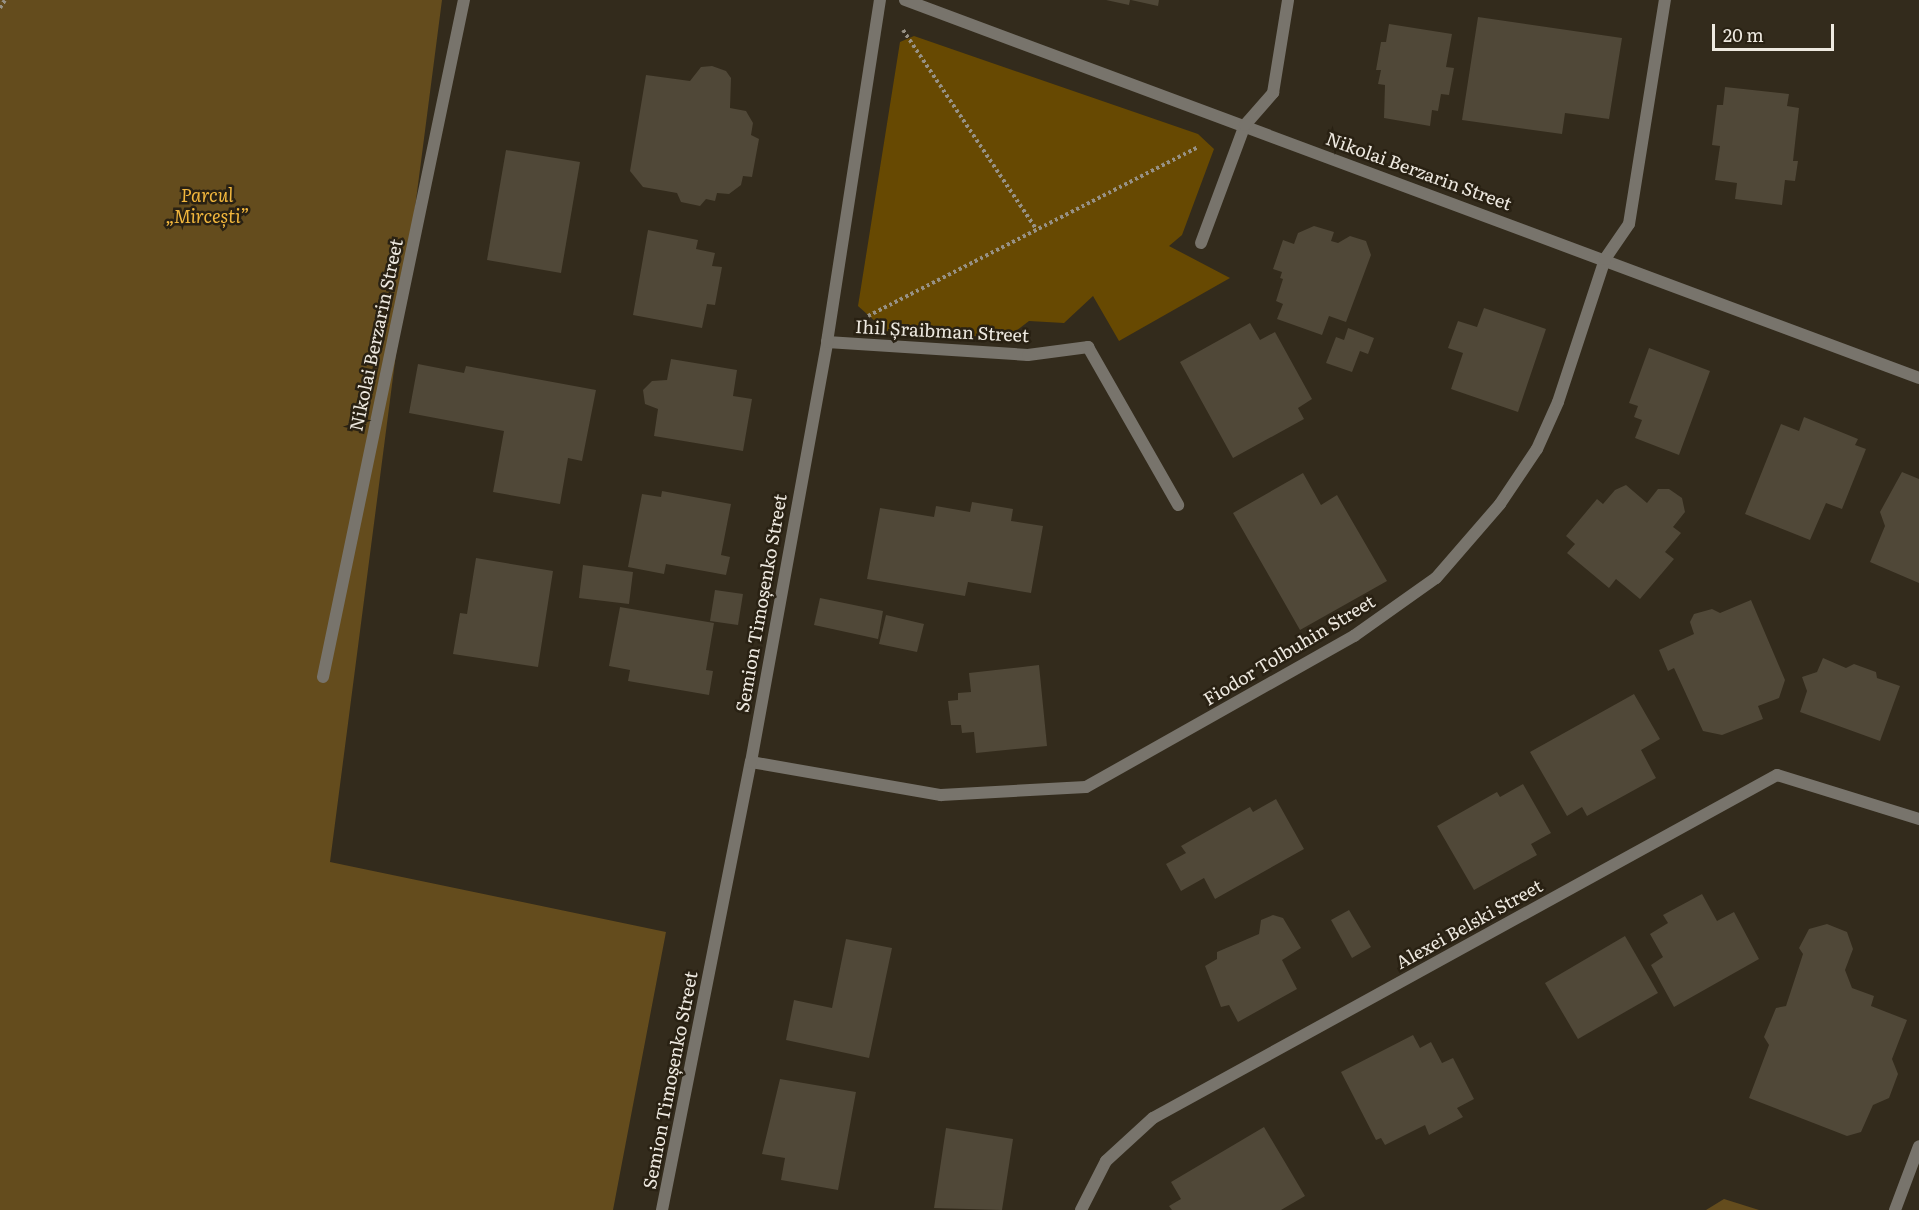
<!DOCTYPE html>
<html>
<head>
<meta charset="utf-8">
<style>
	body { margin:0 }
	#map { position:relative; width:1919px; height:1210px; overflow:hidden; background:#332b1c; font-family:Literata,serif }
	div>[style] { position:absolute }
	.green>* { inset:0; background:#674902 }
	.forest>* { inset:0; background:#644c1d }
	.building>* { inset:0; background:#504838 }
	.path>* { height:4px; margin-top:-2px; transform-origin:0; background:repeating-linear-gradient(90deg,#979185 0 3px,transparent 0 6px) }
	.street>* { height:12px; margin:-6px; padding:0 6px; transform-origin:6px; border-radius:6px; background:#78746c }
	span { translate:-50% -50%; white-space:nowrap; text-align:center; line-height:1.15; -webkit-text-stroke:5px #292113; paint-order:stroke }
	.street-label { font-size:18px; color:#eee9e0 }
	.park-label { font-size:18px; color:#f2b73d; font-style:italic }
	.scale { position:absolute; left:1712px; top:24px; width:122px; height:27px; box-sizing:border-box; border:3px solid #eee9e0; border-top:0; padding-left:8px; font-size:18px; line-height:21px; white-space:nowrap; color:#eee9e0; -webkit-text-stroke:4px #292113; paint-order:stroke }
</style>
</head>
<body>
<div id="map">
	<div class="green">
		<i style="clip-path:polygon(914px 36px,1198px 134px,1214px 149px,1182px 235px,1169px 246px,1230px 278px,1119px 341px,1093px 296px,1064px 323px,1029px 321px,1007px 338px,886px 331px,858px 306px,900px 42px)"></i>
	</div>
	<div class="forest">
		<i style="clip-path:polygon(0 0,442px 0,330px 862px,666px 932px,613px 1210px,0 1210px)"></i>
		<i style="clip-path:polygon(1724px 1199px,1759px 1210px,1706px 1210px)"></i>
	</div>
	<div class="building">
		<i style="clip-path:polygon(1106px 0,1130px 0,1129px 5px)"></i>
		<i style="clip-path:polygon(1131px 0,1159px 0,1158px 6px)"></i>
		<i style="clip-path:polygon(1478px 17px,1622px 38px,1609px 119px,1565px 113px,1562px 134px,1462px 120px)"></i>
		<i style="clip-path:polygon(1389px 24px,1452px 34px,1446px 67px,1454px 68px,1449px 95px,1441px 94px,1438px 111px,1432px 110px,1430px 126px,1384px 118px,1385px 85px,1378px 84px,1381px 70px,1376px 70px,1381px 42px,1386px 42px)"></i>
		<i style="clip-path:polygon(712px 66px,726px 71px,731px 78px,730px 108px,746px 111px,753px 123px,751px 135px,759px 139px,752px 177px,743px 176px,741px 185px,729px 194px,717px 193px,715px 201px,706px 199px,700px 206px,681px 202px,677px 193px,643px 187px,630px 171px,646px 75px,690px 81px,701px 67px)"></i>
		<i style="clip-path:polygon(1725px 87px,1789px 94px,1787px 106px,1799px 108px,1793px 161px,1798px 161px,1795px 181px,1785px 180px,1782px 205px,1735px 199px,1737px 183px,1715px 180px,1720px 146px,1712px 145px,1717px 105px,1723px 105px)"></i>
		<i style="clip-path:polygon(506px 150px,580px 162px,561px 273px,487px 260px)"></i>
		<i style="clip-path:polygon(1314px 226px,1334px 232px,1331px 241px,1338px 243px,1350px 236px,1366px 241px,1371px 255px,1346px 322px,1329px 316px,1322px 335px,1277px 319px,1283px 304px,1276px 301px,1283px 279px,1280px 278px,1282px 272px,1273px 269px,1283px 240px,1294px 244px,1298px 233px)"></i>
		<i style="clip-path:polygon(648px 230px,698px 240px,696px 249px,715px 253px,712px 266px,722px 267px,715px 305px,707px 304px,702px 328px,633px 315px)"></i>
		<i style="clip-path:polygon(1484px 308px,1546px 329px,1518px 412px,1451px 389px,1463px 353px,1448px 348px,1458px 321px,1477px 327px)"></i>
		<i style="clip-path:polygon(1250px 323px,1260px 340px,1275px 332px,1312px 399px,1298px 408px,1304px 419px,1233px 458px,1180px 362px)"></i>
		<i style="clip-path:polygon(1348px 328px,1374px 338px,1368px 354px,1360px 351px,1352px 372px,1326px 363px,1336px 337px,1344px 340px)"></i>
		<i style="clip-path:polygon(1649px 348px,1710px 371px,1679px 455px,1635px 438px,1642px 420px,1634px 417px,1638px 406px,1629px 403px)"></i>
		<i style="clip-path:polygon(671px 359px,737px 370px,733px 396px,752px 399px,743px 451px,654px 436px,658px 409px,645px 404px,643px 390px,652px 381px,667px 380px)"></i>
		<i style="clip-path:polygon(418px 364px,464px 373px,466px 366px,596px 390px,582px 461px,568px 458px,560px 504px,493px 492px,504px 431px,409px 413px)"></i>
		<i style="clip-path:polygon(1804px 417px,1858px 439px,1855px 445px,1866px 449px,1842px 509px,1826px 503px,1810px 540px,1745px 514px,1781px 424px,1799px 431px)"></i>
		<i style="clip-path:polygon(1902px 472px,1919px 479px,1919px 583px,1870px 562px,1885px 526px,1880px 512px)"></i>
		<i style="clip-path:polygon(1303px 473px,1321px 505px,1337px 495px,1387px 581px,1300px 630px,1233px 513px)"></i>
		<i style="clip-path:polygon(1626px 485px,1647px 503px,1658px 489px,1669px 489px,1682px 498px,1685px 512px,1673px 527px,1681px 533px,1665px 552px,1674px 559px,1640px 599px,1616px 579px,1609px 588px,1567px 553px,1575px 544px,1566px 536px,1597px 499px,1603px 504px,1615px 490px)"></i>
		<i style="clip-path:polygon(662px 491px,731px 504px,721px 555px,730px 557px,726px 575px,666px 564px,664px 574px,628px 567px,642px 494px,661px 497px)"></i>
		<i style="clip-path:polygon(972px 502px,1013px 509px,1011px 521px,1043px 526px,1031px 593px,968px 582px,965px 596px,867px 579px,880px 508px,934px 517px,936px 506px,970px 512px)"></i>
		<i style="clip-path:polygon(476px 558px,553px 571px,538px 667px,453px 654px,460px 613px,467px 614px)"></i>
		<i style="clip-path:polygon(583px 565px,633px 572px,629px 604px,579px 598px)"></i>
		<i style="clip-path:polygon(715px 590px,743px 594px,738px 625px,710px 621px)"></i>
		<i style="clip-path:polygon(820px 598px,883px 611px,878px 639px,814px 625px)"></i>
		<i style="clip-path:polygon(1751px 600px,1785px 680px,1779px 698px,1758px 706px,1763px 719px,1722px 735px,1703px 731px,1674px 668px,1668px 671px,1659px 650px,1694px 634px,1690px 622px,1694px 614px,1712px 609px,1720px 613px)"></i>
		<i style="clip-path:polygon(620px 607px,714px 623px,706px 670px,713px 671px,709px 695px,628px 681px,630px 670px,609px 666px)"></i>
		<i style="clip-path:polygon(886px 615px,924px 624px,917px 652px,879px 644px)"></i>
		<i style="clip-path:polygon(1823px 658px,1846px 668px,1854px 664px,1876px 672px,1877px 678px,1900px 686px,1880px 741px,1800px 712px,1807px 691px,1802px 677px,1817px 672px)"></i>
		<i style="clip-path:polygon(1039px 665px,1047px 746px,976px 753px,974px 732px,962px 733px,961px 725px,951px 725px,948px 701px,958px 700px,958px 693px,971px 692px,969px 673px)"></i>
		<i style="clip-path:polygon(1634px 694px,1660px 739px,1641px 750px,1656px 778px,1587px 816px,1582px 807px,1567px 816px,1530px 752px)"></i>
		<i style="clip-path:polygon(1523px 784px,1551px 833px,1531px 844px,1537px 855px,1474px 890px,1437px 826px,1497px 792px,1500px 797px)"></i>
		<i style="clip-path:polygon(1276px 799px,1304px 849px,1215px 899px,1204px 878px,1181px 891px,1166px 864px,1186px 853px,1181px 846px,1250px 807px,1253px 812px)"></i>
		<i style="clip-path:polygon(1702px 894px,1717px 921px,1734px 912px,1759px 959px,1674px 1007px,1651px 965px,1663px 957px,1650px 934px,1668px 923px,1663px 915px)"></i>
		<i style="clip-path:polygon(1349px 910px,1371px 947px,1352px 958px,1331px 920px)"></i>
		<i style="clip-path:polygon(1273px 915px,1283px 918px,1301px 948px,1282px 960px,1297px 989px,1238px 1022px,1229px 1005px,1221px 1007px,1205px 966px,1217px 959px,1217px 952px,1259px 934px,1261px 920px)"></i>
		<i style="clip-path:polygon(1827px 924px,1847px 932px,1853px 949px,1845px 970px,1852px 988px,1874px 996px,1871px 1006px,1907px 1020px,1892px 1059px,1898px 1074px,1889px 1098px,1873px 1105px,1861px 1132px,1847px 1136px,1749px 1098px,1769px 1045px,1764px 1037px,1776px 1008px,1786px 1006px,1803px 954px,1799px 948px,1809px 929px)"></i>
		<i style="clip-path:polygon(1625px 936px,1658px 993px,1578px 1039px,1545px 983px)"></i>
		<i style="clip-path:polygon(846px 939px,892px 948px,869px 1058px,786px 1040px,794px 1000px,832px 1008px)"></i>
		<i style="clip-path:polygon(1413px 1035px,1420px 1048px,1431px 1042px,1442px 1063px,1453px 1058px,1474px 1099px,1457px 1108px,1463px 1117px,1429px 1135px,1425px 1125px,1385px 1145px,1381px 1138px,1376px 1140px,1341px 1072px)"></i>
		<i style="clip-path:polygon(780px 1079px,856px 1092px,838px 1190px,781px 1180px,785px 1158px,762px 1154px)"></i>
		<i style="clip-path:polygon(1264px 1127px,1305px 1196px,1281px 1210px,1172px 1210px,1169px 1206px,1181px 1199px,1171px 1182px)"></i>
		<i style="clip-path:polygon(946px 1128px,1013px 1139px,1002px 1210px,934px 1208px)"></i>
	</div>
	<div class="path">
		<i style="left:0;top:8px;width:9px;rotate:-58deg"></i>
		<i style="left:903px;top:30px;width:239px;rotate:56.2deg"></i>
		<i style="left:868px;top:316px;width:371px;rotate:-27.1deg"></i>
	</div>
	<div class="street">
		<i style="left:905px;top:0;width:1082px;rotate:20.44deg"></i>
		<i style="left:1201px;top:243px;width:126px;rotate:-69.6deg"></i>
		<i style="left:1245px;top:125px;width:43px;rotate:-48.8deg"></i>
		<i style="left:1273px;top:93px;width:94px;rotate:-80.8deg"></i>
		<i style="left:827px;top:342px;width:201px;rotate:3.7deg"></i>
		<i style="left:1028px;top:355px;width:61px;rotate:-7.6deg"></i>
		<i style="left:1088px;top:347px;width:182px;rotate:60.3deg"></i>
		<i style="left:323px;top:677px;width:692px;rotate:-78.24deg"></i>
		<i style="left:751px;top:762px;width:193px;rotate:9.9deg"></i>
		<i style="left:941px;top:795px;width:145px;rotate:-3.2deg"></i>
		<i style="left:1086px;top:787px;width:308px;rotate:-29.4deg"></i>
		<i style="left:1354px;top:636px;width:100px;rotate:-35.3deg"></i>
		<i style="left:1436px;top:578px;width:98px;rotate:-49.1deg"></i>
		<i style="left:1500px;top:504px;width:66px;rotate:-56.1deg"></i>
		<i style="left:1537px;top:449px;width:51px;rotate:-65.9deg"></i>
		<i style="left:1558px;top:402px;width:151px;rotate:-71.8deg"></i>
		<i style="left:1605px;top:259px;width:42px;rotate:-55.6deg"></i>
		<i style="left:1629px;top:224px;width:227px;rotate:-80.9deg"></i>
		<i style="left:662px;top:1210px;width:457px;rotate:-78.8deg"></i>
		<i style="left:751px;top:762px;width:427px;rotate:-79.7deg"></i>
		<i style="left:827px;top:342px;width:346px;rotate:-81.2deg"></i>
		<i style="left:1081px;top:1210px;width:55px;rotate:-63deg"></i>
		<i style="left:1106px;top:1161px;width:64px;rotate:-42.5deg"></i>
		<i style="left:1153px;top:1118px;width:712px;rotate:-28.8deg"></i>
		<i style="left:1777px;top:775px;width:149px;rotate:17.2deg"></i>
		<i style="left:1895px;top:1210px;width:68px;rotate:-69.4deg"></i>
	</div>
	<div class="street-label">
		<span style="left:1419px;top:171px;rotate:20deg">Nikolai Berzarin Street</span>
		<span style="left:942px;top:331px;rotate:3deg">Ihil Șraibman Street</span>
		<span style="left:376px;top:335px;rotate:-78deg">Nikolai Berzarin Street</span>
		<span style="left:761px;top:603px;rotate:-80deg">Semion Timoșenko Street</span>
		<span style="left:1289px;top:650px;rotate:-31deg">Fiodor Tolbuhin Street</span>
		<span style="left:1469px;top:924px;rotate:-29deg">Alexei Belski Street</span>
		<span style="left:670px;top:1080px;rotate:-79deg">Semion Timoșenko Street</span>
	</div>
	<div class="park-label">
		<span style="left:207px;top:206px">Parcul<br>„Mircești”</span>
	</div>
	<div class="scale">20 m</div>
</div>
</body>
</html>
